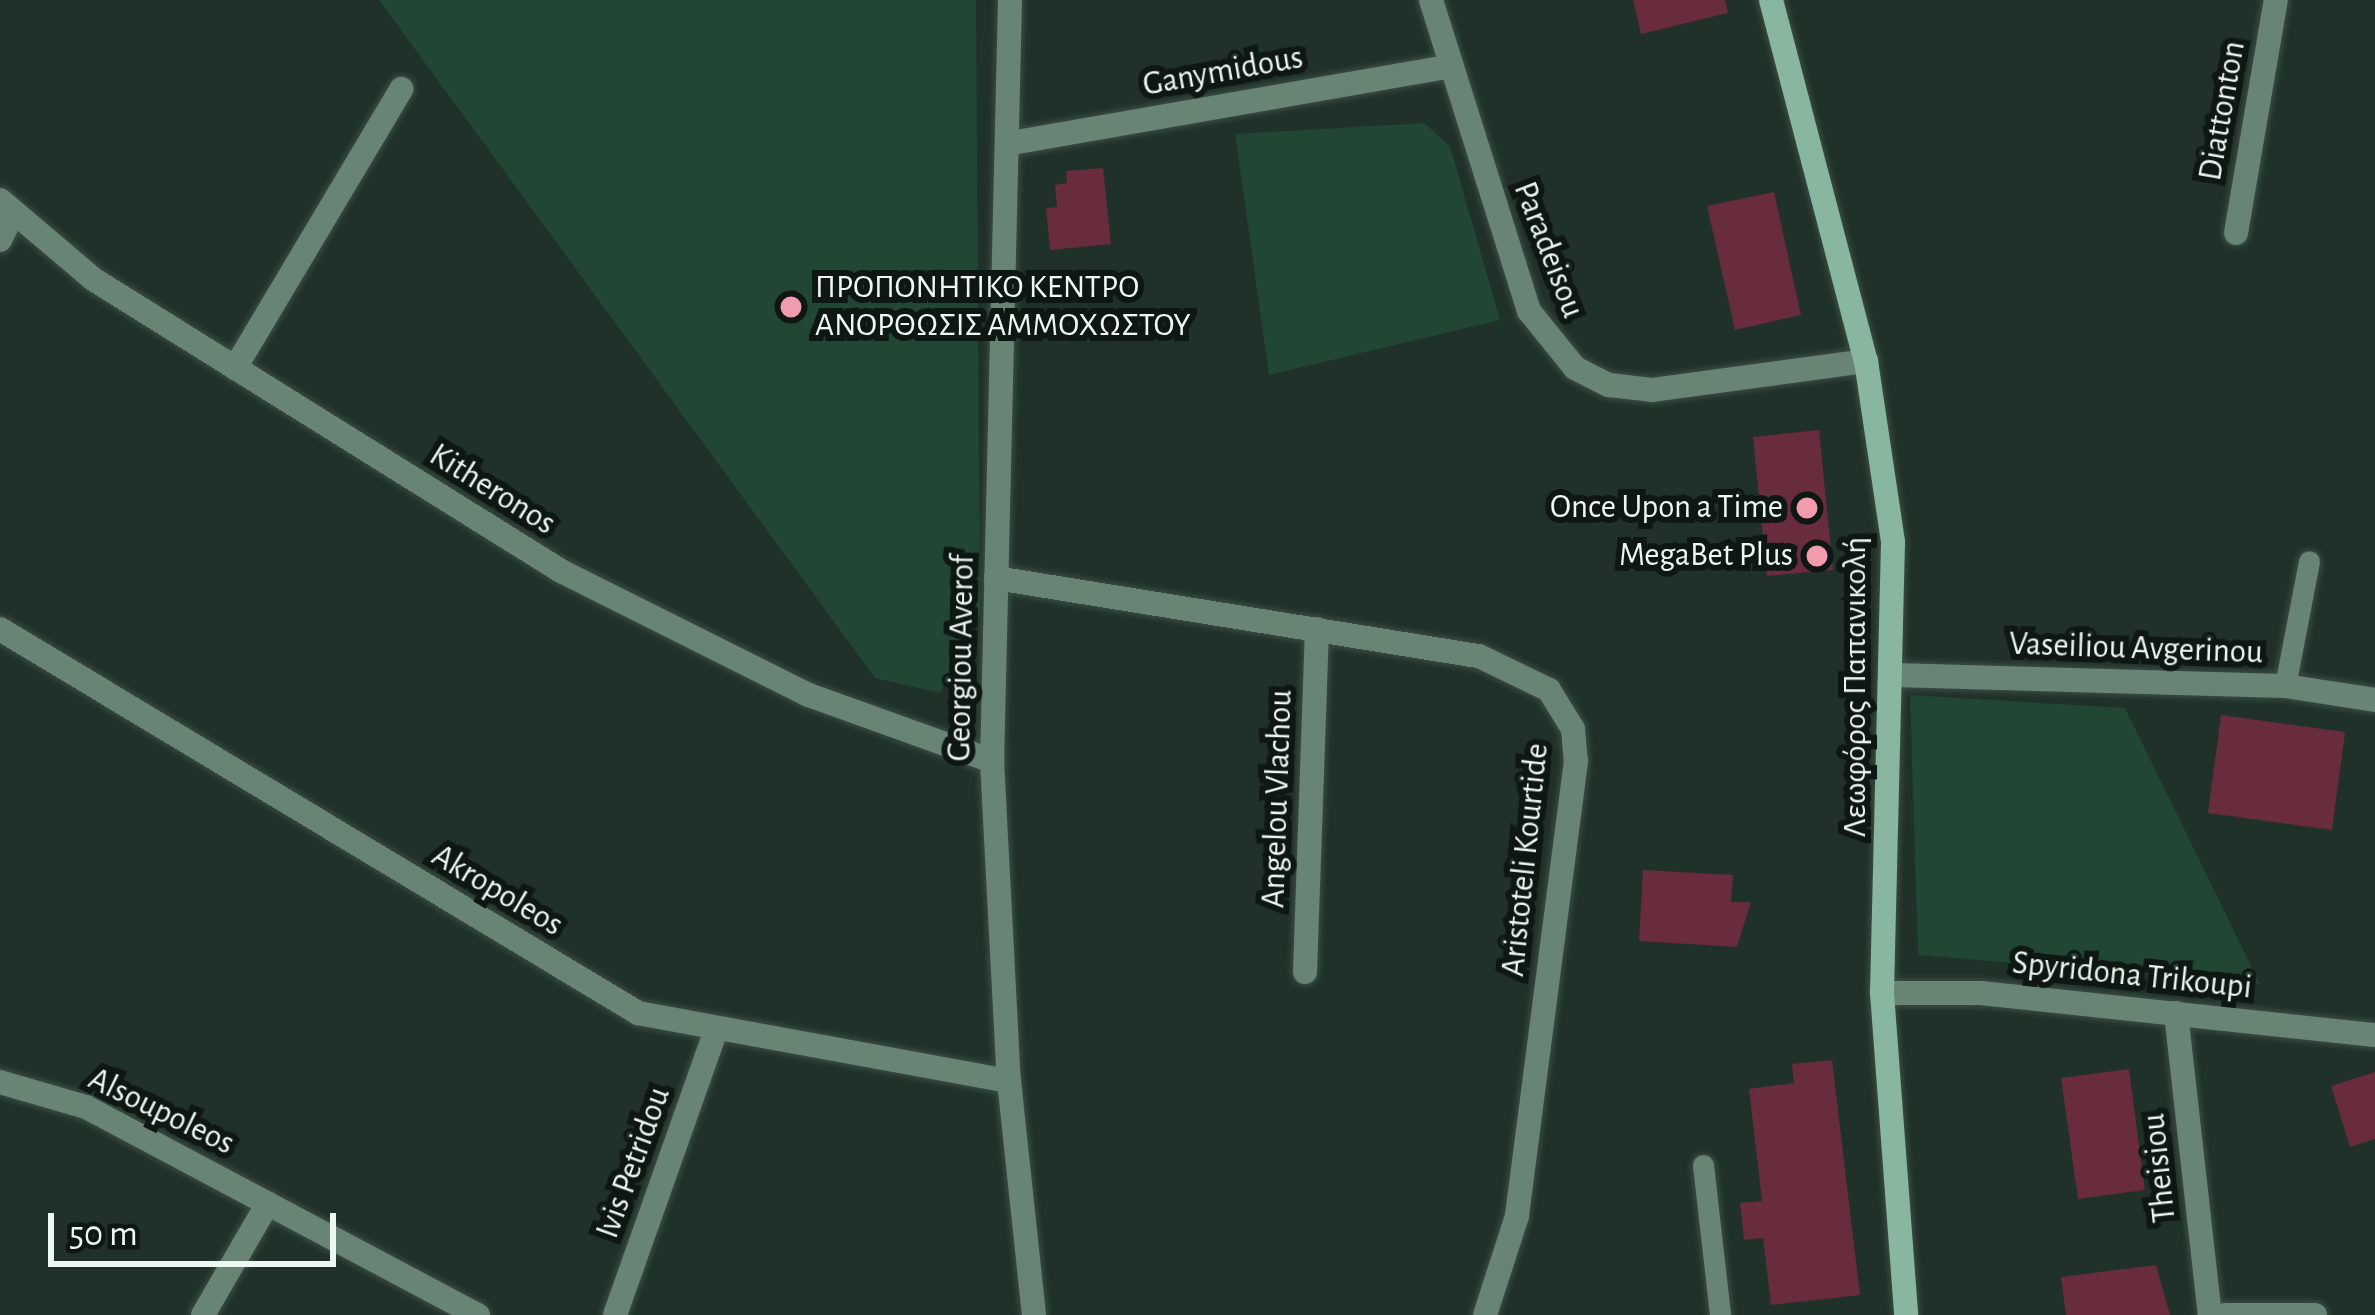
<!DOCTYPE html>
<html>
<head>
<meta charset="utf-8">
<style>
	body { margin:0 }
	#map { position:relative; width:2375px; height:1315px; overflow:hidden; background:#1f3128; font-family:"Alegreya Sans",sans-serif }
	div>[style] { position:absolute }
	.green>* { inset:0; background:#214634 }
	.building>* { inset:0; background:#682c3c }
	.roads { filter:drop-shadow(0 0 3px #3c4d44) drop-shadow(0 0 3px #3c4d44) }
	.lane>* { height:21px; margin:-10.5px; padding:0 10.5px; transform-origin:10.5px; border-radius:10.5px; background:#688475 }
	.street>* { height:24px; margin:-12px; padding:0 12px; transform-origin:12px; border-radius:12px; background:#688475 }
	.secondary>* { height:24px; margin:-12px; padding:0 12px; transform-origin:12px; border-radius:12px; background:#88b69e }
	.dots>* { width:33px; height:33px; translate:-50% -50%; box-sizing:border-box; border:6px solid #0f1713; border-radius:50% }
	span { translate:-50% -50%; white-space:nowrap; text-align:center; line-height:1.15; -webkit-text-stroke:12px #0f1713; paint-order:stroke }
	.street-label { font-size:33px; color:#edf8f2 }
	.poi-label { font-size:33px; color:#edf8f2 }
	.left { translate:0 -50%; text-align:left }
	.right { translate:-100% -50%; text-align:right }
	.scale { position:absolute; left:48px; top:1213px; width:288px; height:54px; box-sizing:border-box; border:6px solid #edf8f2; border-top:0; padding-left:15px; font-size:36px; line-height:42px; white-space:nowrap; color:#edf8f2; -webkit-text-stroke:9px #0f1713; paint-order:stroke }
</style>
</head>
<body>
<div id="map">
	<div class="green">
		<i style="clip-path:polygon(379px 0,976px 0,980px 614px,940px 693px,875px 678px)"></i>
		<i style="clip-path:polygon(1424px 123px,1450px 146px,1500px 320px,1269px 375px,1235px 134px)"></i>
		<i style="clip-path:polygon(1910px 695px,2125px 708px,2260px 984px,1918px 955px)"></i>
	</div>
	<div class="building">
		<i style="clip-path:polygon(1633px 0,1725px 0,1728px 13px,1641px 34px)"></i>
		<i style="clip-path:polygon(1103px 168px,1111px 244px,1050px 250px,1046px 208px,1057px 207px,1055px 185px,1067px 183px,1066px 171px)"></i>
		<i style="clip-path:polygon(1774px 192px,1801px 315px,1735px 330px,1707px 206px)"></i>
		<i style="clip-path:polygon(1819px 430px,1833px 570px,1767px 576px,1753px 437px)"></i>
		<i style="clip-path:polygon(2221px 715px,2345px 732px,2332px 830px,2208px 813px)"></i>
		<i style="clip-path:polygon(1643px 870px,1733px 875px,1731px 902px,1751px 902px,1737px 947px,1639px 941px)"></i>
		<i style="clip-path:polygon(1832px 1060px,1860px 1295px,1771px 1305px,1763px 1238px,1744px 1240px,1740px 1203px,1762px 1201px,1749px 1089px,1794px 1083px,1792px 1064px)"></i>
		<i style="clip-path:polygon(2129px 1069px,2145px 1190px,2078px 1199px,2061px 1078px)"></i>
		<i style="clip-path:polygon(2375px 1072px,2375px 1139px,2350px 1147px,2331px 1086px)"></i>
		<i style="clip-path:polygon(2156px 1265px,2170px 1315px,2066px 1315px,2061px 1277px)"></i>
	</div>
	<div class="roads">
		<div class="lane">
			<i style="left:2285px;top:686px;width:127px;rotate:-79.1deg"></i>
			<i style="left:1703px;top:1165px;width:151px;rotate:83.5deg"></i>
		</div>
		<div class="street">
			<i style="left:1010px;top:0;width:761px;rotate:91.35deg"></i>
			<i style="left:992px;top:761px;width:320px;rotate:87deg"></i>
			<i style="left:1009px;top:1081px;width:235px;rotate:83.9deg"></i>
			<i style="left:1431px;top:0;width:326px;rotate:72.5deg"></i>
			<i style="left:1529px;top:311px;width:73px;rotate:51.1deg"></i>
			<i style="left:1575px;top:368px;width:38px;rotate:27deg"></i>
			<i style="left:1609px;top:385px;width:43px;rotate:6.6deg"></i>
			<i style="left:1652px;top:390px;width:216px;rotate:-7.7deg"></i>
			<i style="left:1011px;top:143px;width:443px;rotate:-9.9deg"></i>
			<i style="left:0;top:200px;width:122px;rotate:40.3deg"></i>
			<i style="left:93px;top:279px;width:552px;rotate:31.96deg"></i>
			<i style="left:561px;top:571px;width:277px;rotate:26.6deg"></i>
			<i style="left:809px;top:695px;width:195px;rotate:19.8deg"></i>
			<i style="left:2236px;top:233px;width:236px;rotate:-80.3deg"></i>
			<i style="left:0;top:240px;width:30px;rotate:-64deg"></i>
			<i style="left:235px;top:368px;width:325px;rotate:-59.2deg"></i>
			<i style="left:996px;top:578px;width:489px;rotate:9.2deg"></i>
			<i style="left:1479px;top:656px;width:78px;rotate:25.9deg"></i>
			<i style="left:1549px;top:690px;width:46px;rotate:58.4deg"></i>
			<i style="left:1573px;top:729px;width:32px;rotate:85deg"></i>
			<i style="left:1576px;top:761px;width:459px;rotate:97.4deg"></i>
			<i style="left:1517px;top:1216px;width:104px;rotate:107.9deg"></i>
			<i style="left:0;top:629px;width:745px;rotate:31.04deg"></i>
			<i style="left:638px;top:1013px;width:377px;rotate:10.4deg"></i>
			<i style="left:1894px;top:675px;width:391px;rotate:1.6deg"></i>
			<i style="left:2285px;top:686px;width:91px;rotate:8.8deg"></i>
			<i style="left:1305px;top:972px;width:343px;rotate:-88deg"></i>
			<i style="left:1882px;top:993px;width:99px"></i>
			<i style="left:1981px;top:993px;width:396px;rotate:6.1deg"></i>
			<i style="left:2176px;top:1013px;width:304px;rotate:83.6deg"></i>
			<i style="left:0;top:1082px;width:90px;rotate:16.2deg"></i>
			<i style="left:86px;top:1107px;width:444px;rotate:28deg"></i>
			<i style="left:203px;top:1315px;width:129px;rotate:-59.9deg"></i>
			<i style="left:615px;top:1315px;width:300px;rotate:-70.5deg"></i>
			<i style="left:2225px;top:1315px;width:90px"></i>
		</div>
		<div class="secondary">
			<i style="left:1771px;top:0;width:373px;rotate:75.3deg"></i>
			<i style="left:1866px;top:361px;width:183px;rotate:81.5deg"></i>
			<i style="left:1893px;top:542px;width:451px;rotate:91.4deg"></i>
			<i style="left:1882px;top:993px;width:323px;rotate:85.7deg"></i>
		</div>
	</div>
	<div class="dots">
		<i style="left:791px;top:307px;background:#f29aae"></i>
		<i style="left:1807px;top:508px;background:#f29aae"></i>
		<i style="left:1817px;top:556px;background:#f29aae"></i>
	</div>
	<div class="street-label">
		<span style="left:1223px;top:72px;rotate:-10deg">Ganymidous</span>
		<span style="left:2223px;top:111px;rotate:-80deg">Diattonton</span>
		<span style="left:1548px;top:250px;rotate:69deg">Paradeisou</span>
		<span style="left:492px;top:490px;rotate:32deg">Kitheronos</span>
		<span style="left:2136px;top:649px;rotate:2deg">Vaseiliou Avgerinou</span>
		<span style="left:962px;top:658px;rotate:-89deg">Georgiou Averof</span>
		<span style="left:1856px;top:687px;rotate:-90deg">Λεωφόρος Παπανικολή</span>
		<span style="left:1278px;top:799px;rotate:-88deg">Angelou Vlachou</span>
		<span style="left:1526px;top:860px;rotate:-84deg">Aristoteli Kourtide</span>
		<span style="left:497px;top:891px;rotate:31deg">Akropoleos</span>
		<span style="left:2132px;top:976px;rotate:6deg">Spyridona Trikoupi</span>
		<span style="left:161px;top:1112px;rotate:26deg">Alsoupoleos</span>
		<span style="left:634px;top:1163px;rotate:-70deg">Ivis Petridou</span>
		<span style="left:2160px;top:1168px;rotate:-96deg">Theisiou</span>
	</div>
	<div class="poi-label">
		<span class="left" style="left:815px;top:307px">ΠΡΟΠΟΝΗΤΙΚΟ ΚΕΝΤΡΟ<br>ΑΝΟΡΘΩΣΙΣ ΑΜΜΟΧΩΣΤΟΥ</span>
		<span class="right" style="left:1783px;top:508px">Once Upon a Time</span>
		<span class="right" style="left:1793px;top:556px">MegaBet Plus</span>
	</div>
	<div class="scale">50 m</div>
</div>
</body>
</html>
